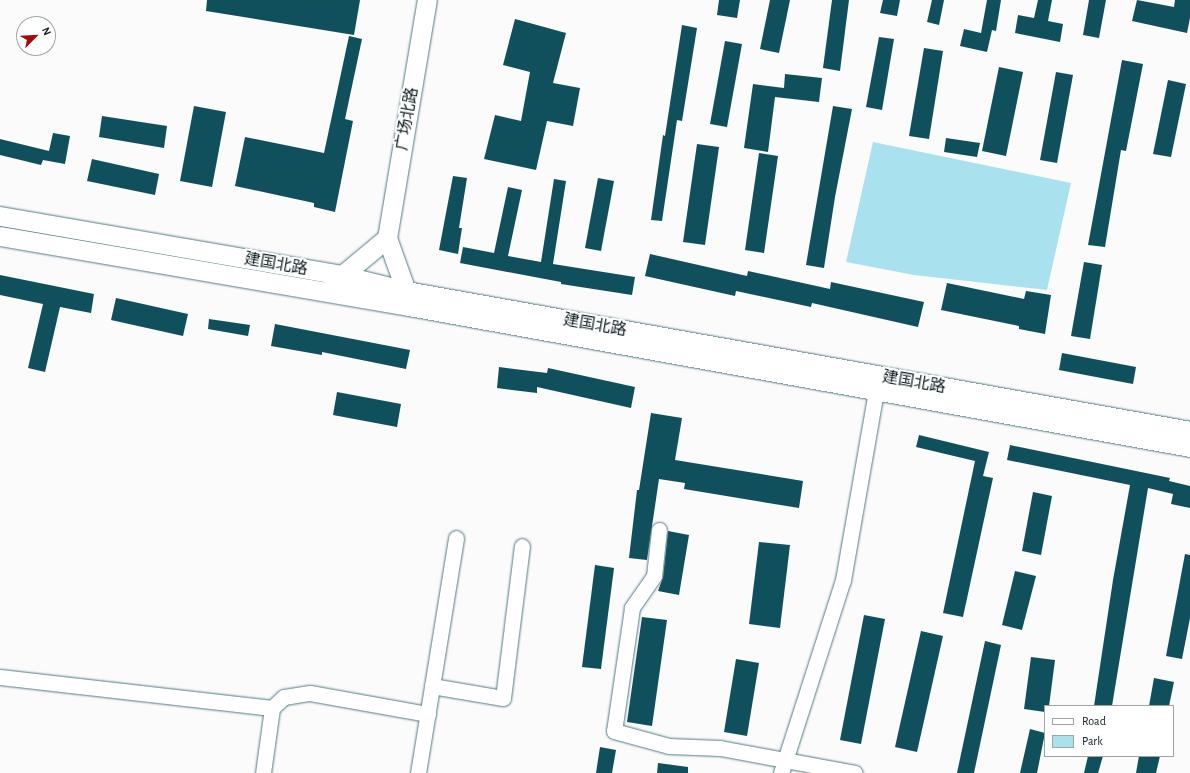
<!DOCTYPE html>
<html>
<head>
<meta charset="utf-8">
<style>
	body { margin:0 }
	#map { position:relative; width:1190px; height:773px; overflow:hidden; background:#fbfbfb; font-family:"Alegreya Sans","Noto Sans SC",sans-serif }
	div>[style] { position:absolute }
	.green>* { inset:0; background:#aae1ee }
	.building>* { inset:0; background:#10505c }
	.roads { filter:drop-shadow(0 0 1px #517982) drop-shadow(0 0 1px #517982) }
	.minor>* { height:15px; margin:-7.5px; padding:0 7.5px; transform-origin:7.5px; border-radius:7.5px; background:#fff }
	.major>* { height:19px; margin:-9.5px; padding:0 9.5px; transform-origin:9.5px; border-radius:9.5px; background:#fff }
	span { translate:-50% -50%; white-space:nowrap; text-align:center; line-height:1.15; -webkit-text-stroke:4px #fff; paint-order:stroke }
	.street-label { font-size:16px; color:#0f1f23 }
	.legend { position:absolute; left:1044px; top:705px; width:130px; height:52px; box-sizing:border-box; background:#fff; border:1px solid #9fa5a7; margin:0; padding:5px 7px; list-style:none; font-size:12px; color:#0f1f23 }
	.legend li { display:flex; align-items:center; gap:8px; height:20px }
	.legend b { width:20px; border:1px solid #9fa5a7 }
	.north { position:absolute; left:16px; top:16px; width:40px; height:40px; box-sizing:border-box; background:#fff; border:1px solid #9fa5a7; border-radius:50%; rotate:66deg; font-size:11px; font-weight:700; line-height:16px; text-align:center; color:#0f1f23 }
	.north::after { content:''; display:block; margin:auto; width:14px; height:18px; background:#a30b0b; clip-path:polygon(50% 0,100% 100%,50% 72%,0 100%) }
</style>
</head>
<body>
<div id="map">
	<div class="green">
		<i style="clip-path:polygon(873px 142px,1071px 183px,1047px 290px,914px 275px,846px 262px)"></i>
	</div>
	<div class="building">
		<i style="clip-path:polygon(207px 0,360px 0,354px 35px,206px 11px)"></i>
		<i style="clip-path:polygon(719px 0,740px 0,737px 18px,717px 15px)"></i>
		<i style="clip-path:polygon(770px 0,790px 0,779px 53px,760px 49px)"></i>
		<i style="clip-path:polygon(832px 0,849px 0,840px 71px,823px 68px)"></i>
		<i style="clip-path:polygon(883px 0,900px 0,897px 16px,880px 13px)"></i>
		<i style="clip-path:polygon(932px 0,944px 0,939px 25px,927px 22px)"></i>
		<i style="clip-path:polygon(987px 0,1001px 0,996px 31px,992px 30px,987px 52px,960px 46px,964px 29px,981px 33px)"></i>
		<i style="clip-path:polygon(1038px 0,1052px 0,1048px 21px,1063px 24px,1060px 42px,1015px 33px,1018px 15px,1034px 18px)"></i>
		<i style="clip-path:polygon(1089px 0,1106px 0,1099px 38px,1083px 35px)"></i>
		<i style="clip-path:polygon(1137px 0,1174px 7px,1175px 0,1190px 0,1190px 18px,1187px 33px,1132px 21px)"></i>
		<i style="clip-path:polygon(515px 19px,566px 33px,553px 83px,580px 88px,573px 126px,547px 121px,536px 170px,484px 159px,495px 115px,521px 121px,530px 72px,503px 65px)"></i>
		<i style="clip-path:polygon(682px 25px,697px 28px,682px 121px,677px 120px,662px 221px,651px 220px,663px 135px,665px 136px)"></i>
		<i style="clip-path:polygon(349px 36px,362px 39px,345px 119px,353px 121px,335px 212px,314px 207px,314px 203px,235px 186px,245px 137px,324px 153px)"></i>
		<i style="clip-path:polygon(879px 37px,894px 39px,882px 110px,866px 107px)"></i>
		<i style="clip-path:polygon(725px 41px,742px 44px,727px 127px,710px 124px)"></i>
		<i style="clip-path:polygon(924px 48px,943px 51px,929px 139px,909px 136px)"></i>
		<i style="clip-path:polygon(1122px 60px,1143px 64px,1126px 151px,1121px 150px,1105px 247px,1088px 245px)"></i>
		<i style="clip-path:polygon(999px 67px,1023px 72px,1006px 156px,982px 151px)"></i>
		<i style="clip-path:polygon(1056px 72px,1073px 75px,1057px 163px,1040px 160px)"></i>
		<i style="clip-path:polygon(785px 74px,822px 78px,819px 102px,775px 97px,768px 152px,744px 148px,753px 84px,784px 88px)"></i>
		<i style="clip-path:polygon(1168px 80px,1186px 84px,1171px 157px,1153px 154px)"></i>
		<i style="clip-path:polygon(194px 106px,226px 112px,212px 187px,180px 181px)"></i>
		<i style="clip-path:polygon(833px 106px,852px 109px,835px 197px,824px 268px,806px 265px)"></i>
		<i style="clip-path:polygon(102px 116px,167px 126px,164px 148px,99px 137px)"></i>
		<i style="clip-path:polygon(53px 133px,70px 136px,65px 164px,43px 160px,41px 165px,0 155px,0 139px,49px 151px)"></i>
		<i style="clip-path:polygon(946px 138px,980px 143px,977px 157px,944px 152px)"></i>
		<i style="clip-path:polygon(697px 144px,719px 147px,705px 245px,683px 242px)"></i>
		<i style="clip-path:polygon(759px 153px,778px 156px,764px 253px,745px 250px)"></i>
		<i style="clip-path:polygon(92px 159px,159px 174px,155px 195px,87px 181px)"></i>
		<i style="clip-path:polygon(453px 176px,467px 178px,459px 228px,462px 228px,458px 254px,439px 250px)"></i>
		<i style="clip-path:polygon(598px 178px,614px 181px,601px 251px,585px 248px)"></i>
		<i style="clip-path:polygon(554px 179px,566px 181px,553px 264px,635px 277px,632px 295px,561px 284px,561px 282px,460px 263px,463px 247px,494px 253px,508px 187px,522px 190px,508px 256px,541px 262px)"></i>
		<i style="clip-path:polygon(650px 254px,747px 276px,748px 271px,830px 289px,831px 282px,924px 302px,918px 327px,812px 303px,811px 307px,736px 291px,735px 296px,645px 276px)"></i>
		<i style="clip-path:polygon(1084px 262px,1102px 265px,1090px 339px,1071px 336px)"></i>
		<i style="clip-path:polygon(0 275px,94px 294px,91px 313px,60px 307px,45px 372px,28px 368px,43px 304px,0 295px)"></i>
		<i style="clip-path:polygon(947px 283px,1024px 299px,1026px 291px,1051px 295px,1045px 334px,1019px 329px,1019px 326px,941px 310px)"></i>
		<i style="clip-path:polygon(116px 298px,188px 314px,183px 336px,111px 320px)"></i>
		<i style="clip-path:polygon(209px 319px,250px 325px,248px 336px,208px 329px)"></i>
		<i style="clip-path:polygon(275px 324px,410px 350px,406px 369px,322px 352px,322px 355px,271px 346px)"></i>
		<i style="clip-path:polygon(1062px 353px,1136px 367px,1133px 384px,1059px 370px)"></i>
		<i style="clip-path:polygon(499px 367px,547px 373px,548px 368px,635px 387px,631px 408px,537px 387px,537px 393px,497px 388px)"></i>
		<i style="clip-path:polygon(337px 392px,401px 404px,397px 427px,333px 415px)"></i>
		<i style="clip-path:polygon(651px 413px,682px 418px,675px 460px,803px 481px,799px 508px,684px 489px,685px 483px,659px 479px,647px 560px,629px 558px,637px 490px,639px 490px)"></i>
		<i style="clip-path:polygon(919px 435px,989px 452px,983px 476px,993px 478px,963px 617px,943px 613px,975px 461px,916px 447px)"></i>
		<i style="clip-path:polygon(1010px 445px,1170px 478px,1169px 481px,1190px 486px,1190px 508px,1171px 504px,1173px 494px,1148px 488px,1112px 706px,1094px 706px,1113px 580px,1130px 485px,1007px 460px)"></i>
		<i style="clip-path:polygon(1033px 492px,1052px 496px,1041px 555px,1022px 551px)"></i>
		<i style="clip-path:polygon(668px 531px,689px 535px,679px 595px,658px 591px,663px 577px)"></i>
		<i style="clip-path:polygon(759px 542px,790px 545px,780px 628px,749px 624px)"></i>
		<i style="clip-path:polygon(1185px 554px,1190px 555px,1190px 618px,1182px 659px,1166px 656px)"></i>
		<i style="clip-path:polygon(595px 565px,614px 568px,601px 669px,582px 667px)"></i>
		<i style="clip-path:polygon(1015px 571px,1036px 576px,1022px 630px,1002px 625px)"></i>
		<i style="clip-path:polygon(864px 615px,885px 619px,861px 744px,840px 740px)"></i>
		<i style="clip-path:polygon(642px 617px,667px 620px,652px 726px,627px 722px)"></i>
		<i style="clip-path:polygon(921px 631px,943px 636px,917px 752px,895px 747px)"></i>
		<i style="clip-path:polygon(985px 641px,1001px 645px,974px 773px,957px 773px)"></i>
		<i style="clip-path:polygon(1031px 657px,1055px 660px,1049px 706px,1045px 706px,1045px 712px,1024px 709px)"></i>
		<i style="clip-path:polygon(736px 659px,759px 663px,747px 736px,724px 732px)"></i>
		<i style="clip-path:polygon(1154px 678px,1174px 682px,1169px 706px,1149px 706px)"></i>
		<i style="clip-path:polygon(1030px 729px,1045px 733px,1037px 773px,1020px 773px)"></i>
		<i style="clip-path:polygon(600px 747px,616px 750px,612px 773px,596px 773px)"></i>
		<i style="clip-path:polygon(1088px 756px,1103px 756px,1098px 773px,1084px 773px)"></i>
		<i style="clip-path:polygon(1139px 756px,1160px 756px,1156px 773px,1136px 773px)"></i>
		<i style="clip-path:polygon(658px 763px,688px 767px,688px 773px,657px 773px)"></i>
	</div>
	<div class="roads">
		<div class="minor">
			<i style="left:659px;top:530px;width:46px;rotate:96.2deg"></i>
			<i style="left:654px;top:576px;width:39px;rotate:125deg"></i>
			<i style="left:632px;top:608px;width:124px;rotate:98.3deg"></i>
			<i style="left:614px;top:731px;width:57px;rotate:15.3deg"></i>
			<i style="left:669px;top:746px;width:51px;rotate:2.2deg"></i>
			<i style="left:720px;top:748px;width:137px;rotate:10.5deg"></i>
			<i style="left:0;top:677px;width:274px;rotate:6.5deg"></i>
			<i style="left:432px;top:686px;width:72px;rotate:9.6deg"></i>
			<i style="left:503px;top:698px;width:153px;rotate:-82.9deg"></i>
			<i style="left:263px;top:773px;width:66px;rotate:-82.1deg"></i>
			<i style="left:272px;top:708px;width:16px;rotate:-43deg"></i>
			<i style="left:284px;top:697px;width:26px;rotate:-9deg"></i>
			<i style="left:310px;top:693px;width:120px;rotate:10.1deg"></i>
			<i style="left:418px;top:773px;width:238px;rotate:-80.8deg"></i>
			<i style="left:781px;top:773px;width:203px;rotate:-72.2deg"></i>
			<i style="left:843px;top:580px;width:193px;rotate:-80.1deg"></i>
		</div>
		<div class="major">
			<i style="left:0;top:216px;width:346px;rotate:9.8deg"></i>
			<i style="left:341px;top:275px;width:67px;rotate:13.8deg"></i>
			<i style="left:406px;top:291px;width:796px;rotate:10.12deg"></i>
			<i style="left:0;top:236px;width:415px;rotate:9.7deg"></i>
			<i style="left:409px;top:306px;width:794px;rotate:10.23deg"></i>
			<i style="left:387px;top:238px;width:241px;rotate:-80.5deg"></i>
			<i style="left:387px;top:238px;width:56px;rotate:70.3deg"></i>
			<i style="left:406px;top:291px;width:10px;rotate:79deg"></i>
			<i style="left:334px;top:282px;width:69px;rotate:-39.7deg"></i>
		</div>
	</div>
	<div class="street-label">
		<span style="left:407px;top:119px;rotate:-80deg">广场北路</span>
		<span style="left:276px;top:264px;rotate:10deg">建国北路</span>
		<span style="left:595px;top:325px;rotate:10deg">建国北路</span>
		<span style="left:914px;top:382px;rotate:10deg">建国北路</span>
	</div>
	<ul class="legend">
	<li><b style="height:5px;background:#fff"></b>Road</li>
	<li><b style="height:11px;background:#aae1ee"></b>Park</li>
	</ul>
	<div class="north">N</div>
</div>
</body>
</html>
